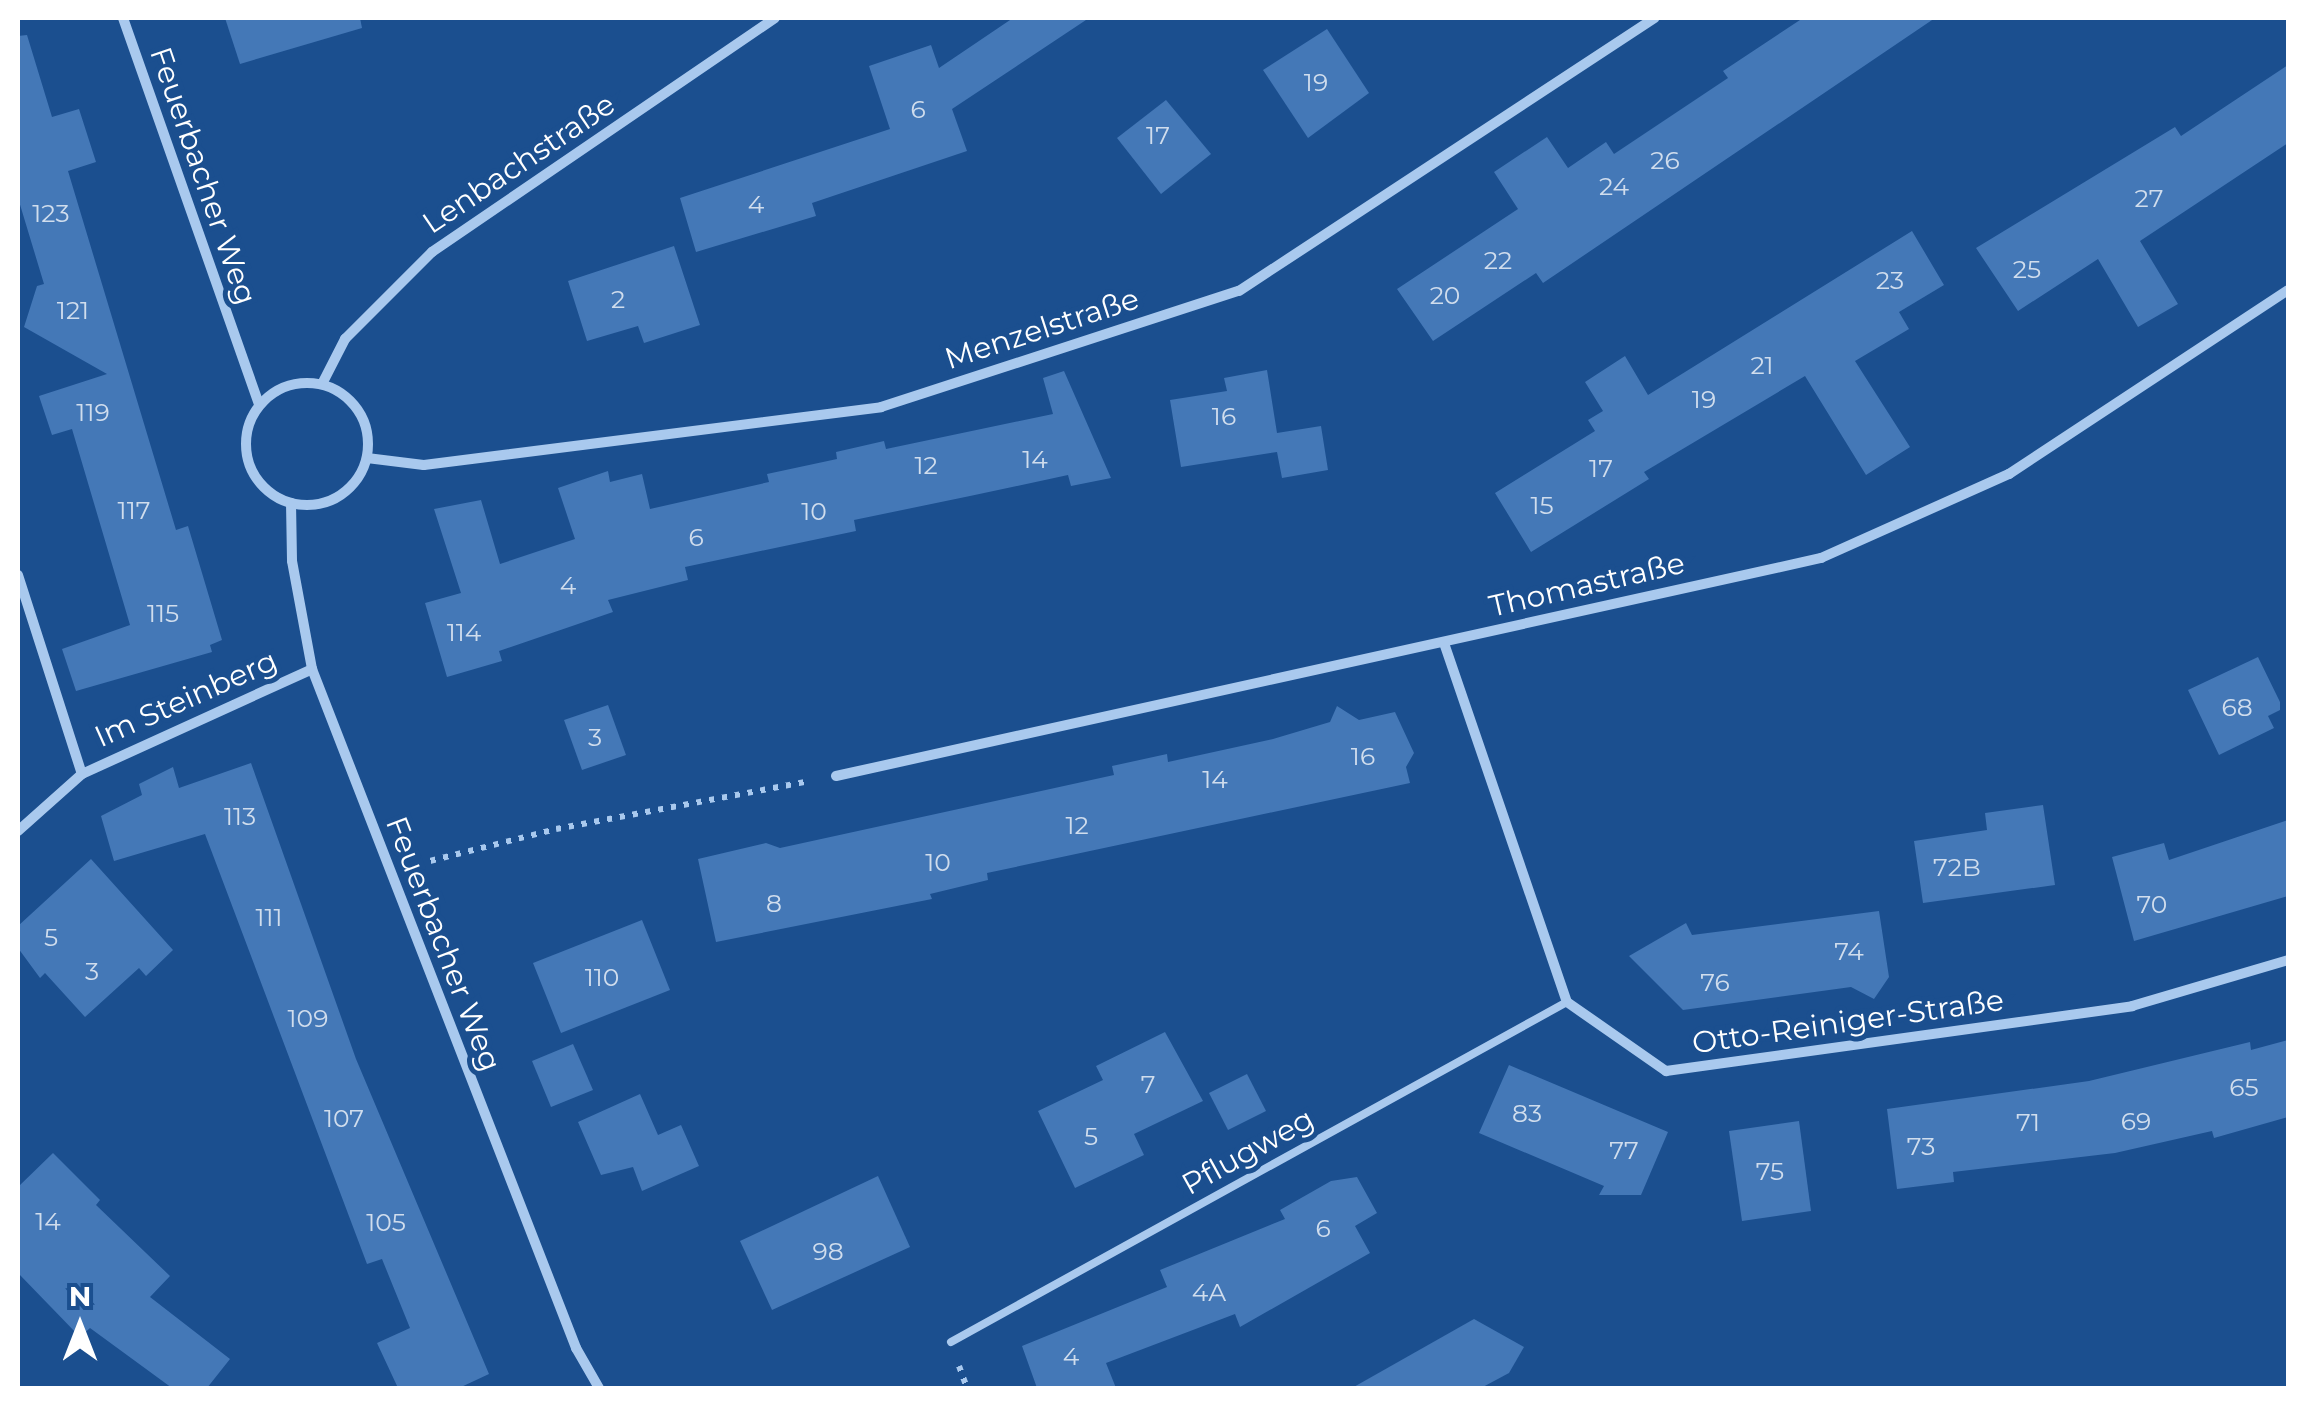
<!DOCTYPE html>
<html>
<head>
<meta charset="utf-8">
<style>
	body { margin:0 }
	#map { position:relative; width:2306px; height:1406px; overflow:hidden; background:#1b4f8f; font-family:Montserrat,sans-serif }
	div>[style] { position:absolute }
	.building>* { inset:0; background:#4478b7 }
	.path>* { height:6px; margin-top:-3px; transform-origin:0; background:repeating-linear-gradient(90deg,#a9c9ee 0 5px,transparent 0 13px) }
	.service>* { height:8px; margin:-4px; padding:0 4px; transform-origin:4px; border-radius:4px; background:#a9c9ee }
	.minor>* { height:10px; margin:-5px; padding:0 5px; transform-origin:5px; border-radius:5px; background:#a9c9ee }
	.minor>.ring { margin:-5px; padding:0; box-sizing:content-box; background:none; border:10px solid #a9c9ee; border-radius:50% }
	span { translate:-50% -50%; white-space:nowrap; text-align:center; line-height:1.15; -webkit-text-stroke:10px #1b4f8f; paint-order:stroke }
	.number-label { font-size:25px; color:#d0dded }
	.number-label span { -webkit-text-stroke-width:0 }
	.street-label { font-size:30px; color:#fff }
	.frame { position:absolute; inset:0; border:20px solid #fff; pointer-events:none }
	.north { position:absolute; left:30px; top:1276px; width:100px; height:100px; -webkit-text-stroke:8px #1b4f8f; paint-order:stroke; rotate:0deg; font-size:28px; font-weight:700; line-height:40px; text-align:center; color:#fff }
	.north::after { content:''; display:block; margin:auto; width:35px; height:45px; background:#fff; clip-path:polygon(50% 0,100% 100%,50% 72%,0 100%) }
</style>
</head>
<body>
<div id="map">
	<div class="building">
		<i style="clip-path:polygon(225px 18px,360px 18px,362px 28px,240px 64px)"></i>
		<i style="clip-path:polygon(1013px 18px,1089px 18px,952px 109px,967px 151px,812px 203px,816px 216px,696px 252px,680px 198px,890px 129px,869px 66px,931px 45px,939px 68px)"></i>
		<i style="clip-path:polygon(1803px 18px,1935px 18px,1543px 283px,1536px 273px,1433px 341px,1397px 289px,1518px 209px,1494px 172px,1547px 137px,1568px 168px,1606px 142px,1614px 154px,1728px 78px,1723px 71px)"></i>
		<i style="clip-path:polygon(1327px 29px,1369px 93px,1308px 138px,1263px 70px)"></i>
		<i style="clip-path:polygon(27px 35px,52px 117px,79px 109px,96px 162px,68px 171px,176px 530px,188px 526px,222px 640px,210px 645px,212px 652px,76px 691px,62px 649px,130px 625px,72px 429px,52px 435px,39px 396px,107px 374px,24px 327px,37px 286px,44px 284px,18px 198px,18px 36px)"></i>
		<i style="clip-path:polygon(2288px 65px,2288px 143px,2140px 241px,2178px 304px,2138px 327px,2098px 259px,2018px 311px,1976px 248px,2175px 127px,2181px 136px)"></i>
		<i style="clip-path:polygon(1166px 100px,1211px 154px,1161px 194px,1117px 138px)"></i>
		<i style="clip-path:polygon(1912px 231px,1944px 285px,1899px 312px,1909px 329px,1855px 361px,1910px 447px,1866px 475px,1805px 376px,1644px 472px,1649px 479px,1531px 552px,1495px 493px,1595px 431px,1588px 420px,1603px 411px,1585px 382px,1625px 356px,1648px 395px)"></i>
		<i style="clip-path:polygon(674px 246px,700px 325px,644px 343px,638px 326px,587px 341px,568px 281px)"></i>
		<i style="clip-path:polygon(1267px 370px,1277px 433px,1321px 426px,1328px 470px,1282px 478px,1277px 452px,1181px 467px,1170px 400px,1227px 391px,1224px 378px)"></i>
		<i style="clip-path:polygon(1064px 371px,1111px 478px,1071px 486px,1068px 475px,970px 496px,854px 520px,856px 531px,685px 567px,688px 580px,608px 600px,613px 612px,499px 651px,502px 661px,447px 677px,425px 603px,461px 593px,434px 509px,481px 500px,500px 564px,575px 539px,558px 488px,608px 471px,610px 482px,642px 474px,650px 509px,769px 482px,767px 474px,837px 459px,836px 452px,884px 441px,886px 449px,1053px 414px,1043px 378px)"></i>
		<i style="clip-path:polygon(2258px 657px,2280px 702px,2280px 710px,2268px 716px,2274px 728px,2219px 755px,2188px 690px)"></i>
		<i style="clip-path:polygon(608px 705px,626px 755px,582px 770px,564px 720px)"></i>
		<i style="clip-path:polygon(1337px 706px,1359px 720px,1395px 712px,1414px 753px,1406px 767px,1410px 783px,987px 873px,988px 880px,930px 894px,932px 899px,716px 942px,698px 859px,766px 843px,780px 848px,1114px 775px,1112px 766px,1167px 754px,1168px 762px,1273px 739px,1330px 722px)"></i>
		<i style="clip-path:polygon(251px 763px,356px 1059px,489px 1374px,459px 1388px,398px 1388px,377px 1343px,410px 1328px,382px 1259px,367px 1264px,205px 834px,114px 861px,101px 816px,142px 795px,139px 784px,173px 767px,179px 788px)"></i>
		<i style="clip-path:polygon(2043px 805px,2055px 885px,1923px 903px,1914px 841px,1987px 830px,1985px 813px)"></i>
		<i style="clip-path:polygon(2288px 820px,2288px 896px,2134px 941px,2112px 857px,2164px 843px,2169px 860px)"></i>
		<i style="clip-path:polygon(91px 859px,173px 950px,146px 976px,139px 968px,85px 1017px,45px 973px,40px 978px,18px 948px,18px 926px)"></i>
		<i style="clip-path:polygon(1879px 911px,1889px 977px,1874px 999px,1851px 987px,1683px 1010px,1629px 956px,1686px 923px,1692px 935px)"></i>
		<i style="clip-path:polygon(642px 920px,670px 990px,561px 1033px,533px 963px)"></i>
		<i style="clip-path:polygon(1165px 1032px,1203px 1101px,1134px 1134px,1144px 1155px,1075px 1188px,1038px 1111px,1103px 1080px,1096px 1066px)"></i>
		<i style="clip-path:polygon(2288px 1040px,2288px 1117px,2214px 1138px,2212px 1131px,2115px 1153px,1953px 1172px,1954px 1182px,1897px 1189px,1887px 1109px,2089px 1081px,2250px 1042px,2251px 1050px)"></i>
		<i style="clip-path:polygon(573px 1044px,593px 1090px,551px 1107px,532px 1061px)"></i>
		<i style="clip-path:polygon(1509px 1065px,1668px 1132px,1641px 1195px,1599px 1195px,1604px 1186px,1479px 1133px)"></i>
		<i style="clip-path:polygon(1247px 1074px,1266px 1111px,1228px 1130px,1209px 1093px)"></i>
		<i style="clip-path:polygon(640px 1094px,658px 1135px,681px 1125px,699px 1166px,642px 1191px,633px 1167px,601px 1175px,578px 1122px)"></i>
		<i style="clip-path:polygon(1799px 1121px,1811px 1211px,1742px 1221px,1729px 1131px)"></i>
		<i style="clip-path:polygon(53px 1153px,100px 1200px,96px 1205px,170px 1276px,150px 1297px,230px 1359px,207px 1388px,172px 1388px,90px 1328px,80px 1337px,18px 1273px,18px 1187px)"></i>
		<i style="clip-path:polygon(878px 1176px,910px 1247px,772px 1310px,740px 1241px)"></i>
		<i style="clip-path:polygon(1357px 1177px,1377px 1213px,1355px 1226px,1370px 1253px,1240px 1327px,1235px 1314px,1106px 1363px,1116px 1388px,1037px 1388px,1022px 1346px,1167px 1287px,1160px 1270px,1285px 1219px,1280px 1210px,1331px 1181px)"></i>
		<i style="clip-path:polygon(1474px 1319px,1524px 1347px,1509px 1373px,1481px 1388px,1352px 1388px)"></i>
	</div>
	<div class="path">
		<i style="left:418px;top:864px;width:142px;rotate:-14.2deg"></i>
		<i style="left:556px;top:829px;width:259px;rotate:-10.7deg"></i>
		<i style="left:959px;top:1366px;width:23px;rotate:70deg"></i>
	</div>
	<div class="service">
		<i style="left:951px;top:1342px;width:704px;rotate:-28.9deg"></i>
	</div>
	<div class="minor">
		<i style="left:123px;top:18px;width:410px;rotate:70.6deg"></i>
		<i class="ring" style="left:246px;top:383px;width:112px;height:112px"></i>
		<i style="left:322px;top:384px;width:51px;rotate:-62.9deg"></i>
		<i style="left:345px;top:339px;width:123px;rotate:-45deg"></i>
		<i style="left:432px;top:252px;width:415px;rotate:-34.3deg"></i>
		<i style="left:367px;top:458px;width:57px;rotate:7deg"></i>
		<i style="left:424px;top:465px;width:461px;rotate:-7.2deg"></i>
		<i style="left:881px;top:407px;width:376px;rotate:-18deg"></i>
		<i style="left:1239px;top:291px;width:497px;rotate:-33.3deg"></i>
		<i style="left:291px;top:503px;width:58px;rotate:89deg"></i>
		<i style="left:292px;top:561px;width:110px;rotate:79.5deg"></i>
		<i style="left:312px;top:669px;width:729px;rotate:68.75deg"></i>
		<i style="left:576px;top:1348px;width:46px;rotate:60.1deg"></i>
		<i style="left:18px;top:575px;width:209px;rotate:72.2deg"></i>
		<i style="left:1444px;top:643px;width:379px;rotate:71.1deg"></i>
		<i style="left:1567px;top:1002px;width:121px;rotate:34.9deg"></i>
		<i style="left:1666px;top:1071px;width:471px;rotate:-7.9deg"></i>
		<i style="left:2132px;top:1006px;width:163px;rotate:-16.4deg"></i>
		<i style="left:836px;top:776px;width:1009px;rotate:-12.48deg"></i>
		<i style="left:1821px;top:558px;width:206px;rotate:-24.1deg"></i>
		<i style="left:2009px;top:474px;width:334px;rotate:-33.4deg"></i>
		<i style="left:18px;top:831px;width:86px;rotate:-41.7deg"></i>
		<i style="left:82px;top:774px;width:253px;rotate:-24.5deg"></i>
	</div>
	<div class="number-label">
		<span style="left:1316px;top:82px">19</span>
		<span style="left:918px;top:109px">6</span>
		<span style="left:1158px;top:135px">17</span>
		<span style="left:1665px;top:160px">26</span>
		<span style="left:1614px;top:186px">24</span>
		<span style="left:2149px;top:198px">27</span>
		<span style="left:756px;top:204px">4</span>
		<span style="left:51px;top:213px">123</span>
		<span style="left:1498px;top:260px">22</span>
		<span style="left:2027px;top:269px">25</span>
		<span style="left:1890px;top:280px">23</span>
		<span style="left:1445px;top:295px">20</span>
		<span style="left:618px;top:299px">2</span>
		<span style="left:73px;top:310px">121</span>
		<span style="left:1762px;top:365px">21</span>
		<span style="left:1704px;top:399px">19</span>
		<span style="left:93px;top:412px">119</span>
		<span style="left:1224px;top:416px">16</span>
		<span style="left:1035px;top:459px">14</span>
		<span style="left:926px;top:465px">12</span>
		<span style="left:1601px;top:468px">17</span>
		<span style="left:1542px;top:505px">15</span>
		<span style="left:134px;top:510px">117</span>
		<span style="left:814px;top:511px">10</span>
		<span style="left:696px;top:537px">6</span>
		<span style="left:568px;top:585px">4</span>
		<span style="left:163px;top:613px">115</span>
		<span style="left:464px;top:632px">114</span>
		<span style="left:2237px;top:707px">68</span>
		<span style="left:595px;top:737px">3</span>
		<span style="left:1363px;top:756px">16</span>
		<span style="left:1215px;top:779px">14</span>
		<span style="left:240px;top:816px">113</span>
		<span style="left:1077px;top:825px">12</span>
		<span style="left:938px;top:862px">10</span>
		<span style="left:1957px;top:867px">72B</span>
		<span style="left:774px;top:903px">8</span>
		<span style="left:2152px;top:904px">70</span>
		<span style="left:269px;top:917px">111</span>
		<span style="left:51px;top:937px">5</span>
		<span style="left:1849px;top:951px">74</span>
		<span style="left:92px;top:971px">3</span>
		<span style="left:602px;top:977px">110</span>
		<span style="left:1715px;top:982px">76</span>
		<span style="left:308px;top:1018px">109</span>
		<span style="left:1148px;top:1084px">7</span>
		<span style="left:2244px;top:1087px">65</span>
		<span style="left:1527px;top:1113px">83</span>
		<span style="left:344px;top:1118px">107</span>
		<span style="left:2136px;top:1121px">69</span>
		<span style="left:2028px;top:1122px">71</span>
		<span style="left:1091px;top:1136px">5</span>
		<span style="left:1921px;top:1146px">73</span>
		<span style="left:1624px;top:1150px">77</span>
		<span style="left:1770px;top:1171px">75</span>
		<span style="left:48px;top:1221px">14</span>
		<span style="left:386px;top:1222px">105</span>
		<span style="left:1323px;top:1228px">6</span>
		<span style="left:828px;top:1251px">98</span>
		<span style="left:1209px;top:1292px">4A</span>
		<span style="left:1071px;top:1356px">4</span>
	</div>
	<div class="street-label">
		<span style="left:519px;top:164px;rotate:-34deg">Lenbachstraße</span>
		<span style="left:203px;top:176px;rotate:71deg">Feuerbacher Weg</span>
		<span style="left:1042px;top:329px;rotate:-18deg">Menzelstraße</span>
		<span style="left:1587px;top:585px;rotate:-13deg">Thomastraße</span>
		<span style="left:186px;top:699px;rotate:-24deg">Im Steinberg</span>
		<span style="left:443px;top:944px;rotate:69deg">Feuerbacher Weg</span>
		<span style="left:1848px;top:1022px;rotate:-8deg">Otto-Reiniger-Straße</span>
		<span style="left:1248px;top:1152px;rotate:-29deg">Pflugweg</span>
	</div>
	<div class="frame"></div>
	<div class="north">N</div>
</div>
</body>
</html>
